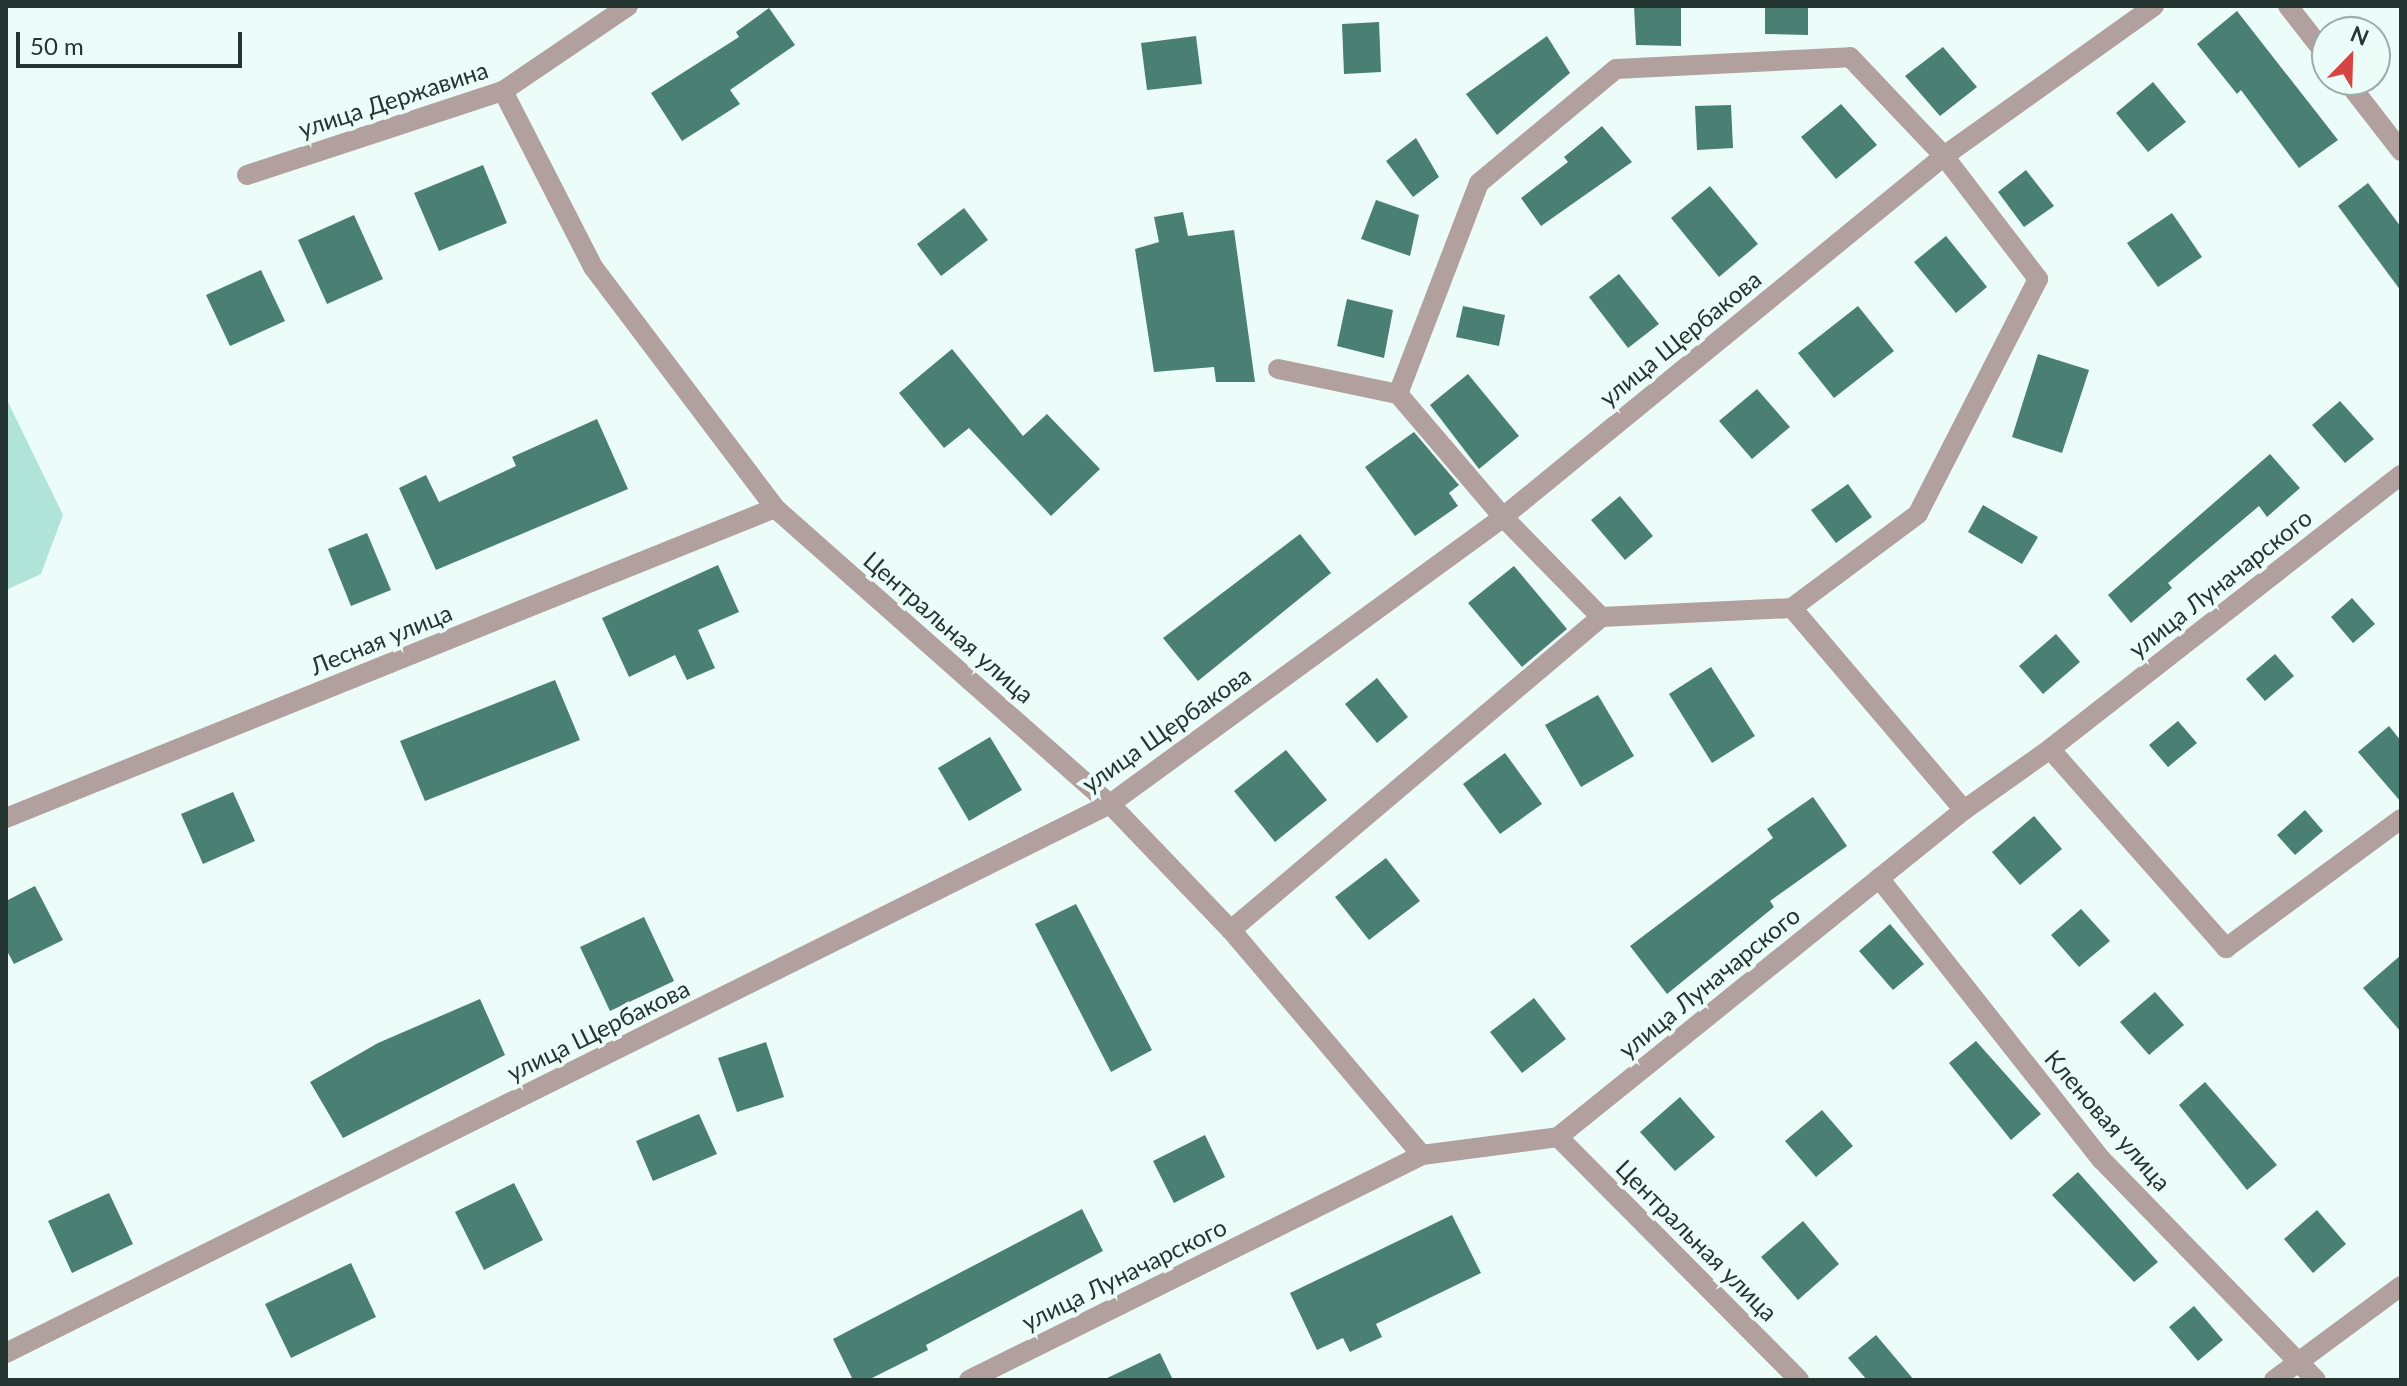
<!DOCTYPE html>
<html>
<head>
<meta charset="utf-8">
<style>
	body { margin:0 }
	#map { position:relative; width:2407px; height:1386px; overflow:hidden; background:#ecfdf9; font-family:Lato,sans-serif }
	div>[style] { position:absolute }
	.green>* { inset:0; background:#b0e4d8 }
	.building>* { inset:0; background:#4a7f74 }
	.minor>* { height:20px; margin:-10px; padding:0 10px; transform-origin:10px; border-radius:10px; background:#b2a09e }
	span { translate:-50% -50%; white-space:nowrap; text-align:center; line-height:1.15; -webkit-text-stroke:8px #ecfdf9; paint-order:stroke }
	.street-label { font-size:24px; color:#253632 }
	.frame { position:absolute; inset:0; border:8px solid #253632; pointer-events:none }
	.north { position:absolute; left:2311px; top:16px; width:80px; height:80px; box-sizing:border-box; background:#ecfdf9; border:2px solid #9cada9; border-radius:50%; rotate:23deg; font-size:22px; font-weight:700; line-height:32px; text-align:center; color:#253632 }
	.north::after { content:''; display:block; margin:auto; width:28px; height:36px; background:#d54642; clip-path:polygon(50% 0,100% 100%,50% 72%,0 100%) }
	.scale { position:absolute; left:16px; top:32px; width:226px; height:36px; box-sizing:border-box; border:4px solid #253632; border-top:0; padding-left:10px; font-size:24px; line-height:28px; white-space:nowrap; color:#253632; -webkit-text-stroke:6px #ecfdf9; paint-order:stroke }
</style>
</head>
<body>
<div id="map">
	<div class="green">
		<i style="clip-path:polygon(6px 398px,63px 515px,41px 574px,6px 590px)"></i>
	</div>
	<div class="building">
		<i style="clip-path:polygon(1634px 6px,1681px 6px,1681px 46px,1636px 45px)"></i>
		<i style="clip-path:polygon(1765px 6px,1808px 6px,1808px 35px,1765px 34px)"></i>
		<i style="clip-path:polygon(769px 8px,795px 45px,730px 90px,740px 104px,682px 141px,651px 93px,739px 37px,736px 32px)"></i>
		<i style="clip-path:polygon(2237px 11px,2338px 140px,2299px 168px,2241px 90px,2237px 94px,2197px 44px)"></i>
		<i style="clip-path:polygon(1379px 22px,1381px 72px,1344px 74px,1342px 24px)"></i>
		<i style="clip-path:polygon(1196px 36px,1202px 84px,1147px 90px,1141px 43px)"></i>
		<i style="clip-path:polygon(1547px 36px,1570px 73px,1497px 135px,1466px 94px)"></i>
		<i style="clip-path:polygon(1943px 47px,1977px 87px,1940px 116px,1905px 76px)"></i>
		<i style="clip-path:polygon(2153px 82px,2186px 122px,2148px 152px,2116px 113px)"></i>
		<i style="clip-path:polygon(1841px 104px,1877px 145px,1836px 179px,1801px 137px)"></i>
		<i style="clip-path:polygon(1731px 105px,1733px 148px,1697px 150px,1695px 106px)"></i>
		<i style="clip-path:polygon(1602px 126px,1632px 162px,1541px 226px,1521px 198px,1568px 162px,1564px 157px)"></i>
		<i style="clip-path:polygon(1416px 138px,1439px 177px,1413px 197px,1386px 161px)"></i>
		<i style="clip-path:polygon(483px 165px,507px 223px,439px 251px,414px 193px)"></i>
		<i style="clip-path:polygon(2026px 170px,2054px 206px,2024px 227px,1998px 192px)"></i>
		<i style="clip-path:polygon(2368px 183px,2401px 227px,2401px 291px,2338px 206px)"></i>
		<i style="clip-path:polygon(1710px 186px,1758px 244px,1719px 277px,1671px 218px)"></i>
		<i style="clip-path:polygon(1376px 200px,1419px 215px,1410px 256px,1361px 239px)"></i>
		<i style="clip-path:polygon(964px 208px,988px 240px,941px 276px,917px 244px)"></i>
		<i style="clip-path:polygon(1183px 212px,1188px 236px,1234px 230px,1255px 382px,1216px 382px,1214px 367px,1154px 372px,1135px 249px,1159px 242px,1154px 217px)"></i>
		<i style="clip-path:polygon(2172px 213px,2202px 257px,2158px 287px,2127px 243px)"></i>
		<i style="clip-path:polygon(354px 215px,383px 279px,327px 304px,298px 240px)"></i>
		<i style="clip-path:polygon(1946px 236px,1987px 287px,1956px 313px,1914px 262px)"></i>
		<i style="clip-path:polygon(261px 270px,285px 321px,230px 346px,206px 295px)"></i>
		<i style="clip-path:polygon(1619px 274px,1659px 324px,1628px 348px,1589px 297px)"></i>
		<i style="clip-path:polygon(1347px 299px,1393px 310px,1384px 358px,1337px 346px)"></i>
		<i style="clip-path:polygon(1463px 306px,1505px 315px,1499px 346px,1456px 337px)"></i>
		<i style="clip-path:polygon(1858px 306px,1894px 351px,1834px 398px,1798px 353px)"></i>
		<i style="clip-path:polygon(952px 349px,1023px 436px,1047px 414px,1100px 469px,1051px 516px,969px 428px,944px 448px,899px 393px)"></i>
		<i style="clip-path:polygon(2038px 354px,2089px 370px,2062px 453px,2012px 437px)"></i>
		<i style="clip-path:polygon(1468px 374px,1519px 436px,1479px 469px,1430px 405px)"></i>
		<i style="clip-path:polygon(1757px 389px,1790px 427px,1752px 459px,1719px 421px)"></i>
		<i style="clip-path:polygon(2340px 401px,2374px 439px,2345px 463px,2312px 425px)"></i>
		<i style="clip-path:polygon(597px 419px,628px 489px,436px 570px,399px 488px,426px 475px,439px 502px,516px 466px,512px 457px)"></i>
		<i style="clip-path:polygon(1414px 432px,1459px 485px,1449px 493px,1458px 506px,1415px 536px,1365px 467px)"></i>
		<i style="clip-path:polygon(2270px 454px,2300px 488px,2267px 517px,2259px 506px,2168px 583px,2172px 588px,2131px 623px,2108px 595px)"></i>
		<i style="clip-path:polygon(1848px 484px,1872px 517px,1836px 543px,1811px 510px)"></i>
		<i style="clip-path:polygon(1620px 496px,1653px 536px,1625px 560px,1591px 520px)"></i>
		<i style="clip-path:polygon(1983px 505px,2038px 537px,2022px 564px,1968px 532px)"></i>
		<i style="clip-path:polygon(367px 533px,391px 590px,351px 606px,328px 549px)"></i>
		<i style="clip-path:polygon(1300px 534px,1331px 573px,1198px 681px,1163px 638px)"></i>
		<i style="clip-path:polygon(718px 565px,739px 612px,698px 630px,715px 668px,687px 680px,675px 655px,629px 677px,602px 618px)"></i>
		<i style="clip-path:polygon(1514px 566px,1567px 629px,1522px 667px,1468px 603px)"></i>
		<i style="clip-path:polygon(2352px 598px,2375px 624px,2353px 643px,2331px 617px)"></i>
		<i style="clip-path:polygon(2056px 634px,2080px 662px,2043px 694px,2019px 666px)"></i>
		<i style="clip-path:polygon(2275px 654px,2294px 676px,2265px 701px,2246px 679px)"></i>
		<i style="clip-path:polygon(1711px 667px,1755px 736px,1712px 763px,1669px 694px)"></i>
		<i style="clip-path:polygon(1377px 678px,1408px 717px,1377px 743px,1345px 704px)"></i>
		<i style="clip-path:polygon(555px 680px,580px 740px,425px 801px,400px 741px)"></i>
		<i style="clip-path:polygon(1598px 695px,1634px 756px,1581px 787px,1545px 725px)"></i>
		<i style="clip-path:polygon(2178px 721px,2197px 743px,2168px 767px,2149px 745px)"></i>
		<i style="clip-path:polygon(2389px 726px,2401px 741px,2401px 802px,2358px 752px)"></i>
		<i style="clip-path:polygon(990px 737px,1022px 790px,969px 821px,938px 768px)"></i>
		<i style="clip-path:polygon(1286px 750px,1327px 800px,1275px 842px,1234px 791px)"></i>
		<i style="clip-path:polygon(1505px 753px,1542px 804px,1500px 834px,1463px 784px)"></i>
		<i style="clip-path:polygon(233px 792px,255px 841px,203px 864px,181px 814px)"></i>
		<i style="clip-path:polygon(1813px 797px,1847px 846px,1770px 901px,1774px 907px,1667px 994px,1630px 946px,1773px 838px,1767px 829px)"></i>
		<i style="clip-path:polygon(2305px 810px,2323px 831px,2295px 855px,2277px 835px)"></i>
		<i style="clip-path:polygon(2034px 816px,2062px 849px,2020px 885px,1992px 852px)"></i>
		<i style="clip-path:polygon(1386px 858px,1420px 901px,1369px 940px,1335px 897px)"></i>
		<i style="clip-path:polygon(35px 886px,63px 940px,14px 964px,6px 949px,6px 901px)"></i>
		<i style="clip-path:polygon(1076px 904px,1152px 1050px,1111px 1072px,1035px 924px)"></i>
		<i style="clip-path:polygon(2081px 909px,2110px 941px,2079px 967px,2051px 935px)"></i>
		<i style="clip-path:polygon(644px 917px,674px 981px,610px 1011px,580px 947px)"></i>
		<i style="clip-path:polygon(1890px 924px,1924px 964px,1893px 990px,1859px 951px)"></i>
		<i style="clip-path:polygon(2401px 955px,2401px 1032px,2363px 988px)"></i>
		<i style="clip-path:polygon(2155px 992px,2184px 1025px,2149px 1055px,2120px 1022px)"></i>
		<i style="clip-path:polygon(1534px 998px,1566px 1039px,1522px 1073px,1490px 1032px)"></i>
		<i style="clip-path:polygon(480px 999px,505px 1055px,343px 1138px,310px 1082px,378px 1043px)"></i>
		<i style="clip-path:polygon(1976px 1041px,2041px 1114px,2011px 1140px,1949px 1063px)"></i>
		<i style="clip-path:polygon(766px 1042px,784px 1097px,737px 1112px,718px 1058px)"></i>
		<i style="clip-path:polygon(2205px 1082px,2277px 1165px,2247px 1190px,2179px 1105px)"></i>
		<i style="clip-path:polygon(1680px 1097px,1715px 1137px,1675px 1171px,1640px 1132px)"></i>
		<i style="clip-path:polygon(1822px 1110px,1853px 1146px,1816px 1177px,1785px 1141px)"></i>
		<i style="clip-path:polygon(699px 1114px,717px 1154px,653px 1181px,636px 1141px)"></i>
		<i style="clip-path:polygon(1205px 1135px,1225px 1177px,1174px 1203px,1153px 1161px)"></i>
		<i style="clip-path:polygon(2078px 1172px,2158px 1262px,2134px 1282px,2052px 1195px)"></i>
		<i style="clip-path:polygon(514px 1183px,543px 1240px,484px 1270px,455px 1212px)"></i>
		<i style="clip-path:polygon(109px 1193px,133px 1244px,72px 1273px,48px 1221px)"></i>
		<i style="clip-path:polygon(1082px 1209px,1103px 1251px,926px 1345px,928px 1350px,868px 1380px,853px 1380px,833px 1339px)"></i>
		<i style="clip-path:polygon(2317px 1210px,2346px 1244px,2313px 1273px,2284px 1239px)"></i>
		<i style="clip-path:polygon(1452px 1215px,1481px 1273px,1376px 1324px,1382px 1337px,1350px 1352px,1343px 1338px,1317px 1350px,1290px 1293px)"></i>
		<i style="clip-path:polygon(1803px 1221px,1839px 1264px,1798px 1300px,1761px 1257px)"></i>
		<i style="clip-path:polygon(351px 1263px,376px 1317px,291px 1358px,265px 1304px)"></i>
		<i style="clip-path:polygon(2194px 1306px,2223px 1340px,2198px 1361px,2169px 1327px)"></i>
		<i style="clip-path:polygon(1876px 1335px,1914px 1380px,1867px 1380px,1848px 1358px)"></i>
		<i style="clip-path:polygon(1160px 1353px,1173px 1380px,1103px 1380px)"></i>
	</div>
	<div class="minor">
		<i style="left:2288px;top:6px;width:63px;rotate:52deg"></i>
		<i style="left:1850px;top:57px;width:137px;rotate:46.5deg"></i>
		<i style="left:1944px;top:156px;width:155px;rotate:52.6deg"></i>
		<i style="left:2038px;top:279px;width:264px;rotate:117.1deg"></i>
		<i style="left:1918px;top:514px;width:157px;rotate:143.3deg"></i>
		<i style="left:1792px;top:608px;width:191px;rotate:177.3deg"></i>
		<i style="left:1601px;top:617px;width:140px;rotate:-134.4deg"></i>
		<i style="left:1503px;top:517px;width:162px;rotate:-130.5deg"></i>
		<i style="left:1398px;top:394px;width:226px;rotate:-69deg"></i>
		<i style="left:1479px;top:183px;width:178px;rotate:-39.8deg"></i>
		<i style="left:1616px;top:69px;width:234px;rotate:-2.9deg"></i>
		<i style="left:2346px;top:80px;width:90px;rotate:52.2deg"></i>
		<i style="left:503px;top:91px;width:198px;rotate:62.9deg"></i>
		<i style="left:593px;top:267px;width:302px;rotate:52.9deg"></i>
		<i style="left:775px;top:508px;width:447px;rotate:41.5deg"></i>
		<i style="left:1110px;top:804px;width:175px;rotate:46.2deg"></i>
		<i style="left:1231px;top:930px;width:295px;rotate:49.7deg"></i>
		<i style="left:247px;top:175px;width:269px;rotate:-18.2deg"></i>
		<i style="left:503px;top:91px;width:151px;rotate:-34.2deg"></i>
		<i style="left:1278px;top:369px;width:123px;rotate:11.8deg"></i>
		<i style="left:1792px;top:608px;width:265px;rotate:49.6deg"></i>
		<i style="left:2050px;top:749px;width:266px;rotate:48.5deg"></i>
		<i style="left:2226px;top:948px;width:217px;rotate:-36.4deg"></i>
		<i style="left:6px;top:818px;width:829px;rotate:-21.96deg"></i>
		<i style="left:1879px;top:878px;width:358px;rotate:51.7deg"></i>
		<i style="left:2101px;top:1159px;width:308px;rotate:45.8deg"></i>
		<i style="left:1231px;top:930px;width:485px;rotate:-40.2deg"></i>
		<i style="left:1558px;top:1137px;width:342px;rotate:45.2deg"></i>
		<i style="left:6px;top:1353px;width:1233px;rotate:-26.44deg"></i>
		<i style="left:1110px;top:804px;width:487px;rotate:-36.1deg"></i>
		<i style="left:1503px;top:517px;width:570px;rotate:-39.3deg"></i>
		<i style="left:1944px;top:156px;width:258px;rotate:-35.5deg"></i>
		<i style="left:969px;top:1380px;width:506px;rotate:-26.41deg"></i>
		<i style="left:1422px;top:1155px;width:137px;rotate:-7.5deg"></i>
		<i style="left:1558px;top:1137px;width:521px;rotate:-38.85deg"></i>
		<i style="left:1964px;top:810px;width:105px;rotate:-35.3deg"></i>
		<i style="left:2050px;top:749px;width:445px;rotate:-38deg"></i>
		<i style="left:2274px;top:1380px;width:158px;rotate:-36.5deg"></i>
	</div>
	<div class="street-label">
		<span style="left:393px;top:99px;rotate:-18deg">улица Державина</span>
		<span style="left:1680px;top:338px;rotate:-39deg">улица Щербакова</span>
		<span style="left:2220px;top:583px;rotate:-38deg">улица Луначарского</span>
		<span style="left:949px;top:627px;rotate:41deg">Центральная улица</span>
		<span style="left:381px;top:639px;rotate:-22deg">Лесная улица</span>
		<span style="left:1166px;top:729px;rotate:-35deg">улица Щербакова</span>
		<span style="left:1709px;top:982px;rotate:-39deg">улица Луначарского</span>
		<span style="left:598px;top:1030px;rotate:-26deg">улица Щербакова</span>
		<span style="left:2108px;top:1120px;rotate:49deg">Кленовая улица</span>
		<span style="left:1697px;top:1240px;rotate:45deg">Центральная улица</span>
		<span style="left:1124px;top:1274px;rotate:-26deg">улица Луначарского</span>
	</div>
	<div class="frame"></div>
	<div class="north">N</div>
	<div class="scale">50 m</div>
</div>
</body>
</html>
